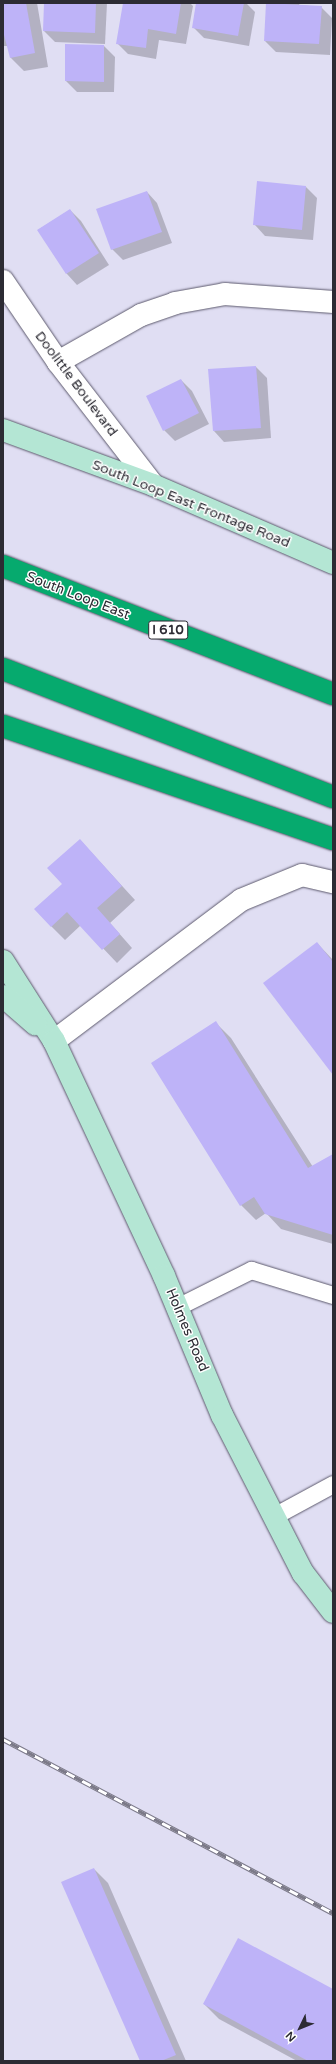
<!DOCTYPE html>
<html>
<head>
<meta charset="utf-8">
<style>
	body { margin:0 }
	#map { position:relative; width:336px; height:2064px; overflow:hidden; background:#e0def3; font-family:"Varela Round",sans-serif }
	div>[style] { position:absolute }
	.shadow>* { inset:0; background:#0003 }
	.building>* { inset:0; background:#beb3f8 }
	.roads { filter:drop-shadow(0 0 1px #5d5a6d) drop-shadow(0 0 1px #5d5a6d) }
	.service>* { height:17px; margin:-8.5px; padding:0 8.5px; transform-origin:8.5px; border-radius:8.5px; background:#fff }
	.minor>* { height:22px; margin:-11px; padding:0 11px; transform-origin:11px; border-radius:11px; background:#fff }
	.secondary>* { height:22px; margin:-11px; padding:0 11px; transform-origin:11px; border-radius:11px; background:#b4e6d4 }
	.motorway>* { height:22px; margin:-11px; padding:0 11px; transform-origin:11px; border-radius:11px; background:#06aa6e }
	.rail>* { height:4.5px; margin-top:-2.25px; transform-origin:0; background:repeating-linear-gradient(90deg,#fff 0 9px,#7c7a88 0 18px); box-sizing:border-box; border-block:1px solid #7c7a88 }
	span { translate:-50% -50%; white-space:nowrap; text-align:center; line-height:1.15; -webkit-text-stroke:3px #fff; paint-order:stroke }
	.shield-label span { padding:1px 3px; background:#fff; border:1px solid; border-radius:3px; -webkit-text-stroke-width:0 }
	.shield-label { font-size:13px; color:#2c2b33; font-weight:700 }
	.street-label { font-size:14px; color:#2c2b33 }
	.frame { position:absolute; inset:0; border:4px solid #2c2b33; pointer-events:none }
	.north { position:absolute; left:280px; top:2008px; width:40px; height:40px; -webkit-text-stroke:3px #fff; paint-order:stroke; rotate:227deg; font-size:11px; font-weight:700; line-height:16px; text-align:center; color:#2c2b33 }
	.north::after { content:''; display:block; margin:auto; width:14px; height:18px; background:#2c2b33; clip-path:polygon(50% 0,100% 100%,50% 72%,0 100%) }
</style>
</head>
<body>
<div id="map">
	<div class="shadow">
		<i style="clip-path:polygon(3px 3px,37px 3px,48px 67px,24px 71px,11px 58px,8px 46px,3px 46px)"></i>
		<i style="clip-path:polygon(45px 3px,107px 3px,105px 44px,55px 42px,44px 31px)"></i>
		<i style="clip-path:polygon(124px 3px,190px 3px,193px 6px,186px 44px,159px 40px,156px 59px,128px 54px,117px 43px)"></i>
		<i style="clip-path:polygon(197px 3px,246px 3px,255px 12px,249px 46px,204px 38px,193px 27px)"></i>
		<i style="clip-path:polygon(267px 3px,300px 3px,299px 5px,321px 7px,332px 18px,330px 55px,276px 52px,265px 41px)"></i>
		<i style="clip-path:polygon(104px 46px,115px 57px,114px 92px,77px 92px,66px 81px)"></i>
		<i style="clip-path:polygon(306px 187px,317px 198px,313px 240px,265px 236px,255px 225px)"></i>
		<i style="clip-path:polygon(147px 192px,157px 203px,172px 243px,123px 260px,112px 249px)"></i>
		<i style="clip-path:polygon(70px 210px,81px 221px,109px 265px,77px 285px,67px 274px,38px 230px)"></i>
		<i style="clip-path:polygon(256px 367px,267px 378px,271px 438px,224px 442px,214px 431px)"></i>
		<i style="clip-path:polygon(181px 380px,192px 391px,209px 424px,175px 441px,164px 430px)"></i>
		<i style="clip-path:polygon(80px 840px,135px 900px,110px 923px,132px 948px,117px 963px,81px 925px,65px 940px,51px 926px)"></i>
		<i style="clip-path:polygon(317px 943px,333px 960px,333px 1073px)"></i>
		<i style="clip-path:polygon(216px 1023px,231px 1038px,313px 1167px,333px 1155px,333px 1244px,281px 1229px,266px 1213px,256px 1220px,241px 1205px)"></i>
		<i style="clip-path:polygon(94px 1869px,108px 1883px,186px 2061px,141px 2061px)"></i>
		<i style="clip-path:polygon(333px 1990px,333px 2061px,297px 2061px,219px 2019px,204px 2004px)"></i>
	</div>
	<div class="building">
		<i style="clip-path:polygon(3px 3px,26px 3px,35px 53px,10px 58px,3px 31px)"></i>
		<i style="clip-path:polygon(44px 3px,96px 3px,95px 33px,43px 31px)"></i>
		<i style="clip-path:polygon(123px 3px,181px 3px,176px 34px,148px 29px,146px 48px,116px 44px)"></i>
		<i style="clip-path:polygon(196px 3px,244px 3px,238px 36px,192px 28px)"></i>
		<i style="clip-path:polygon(266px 3px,322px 6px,319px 44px,264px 41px)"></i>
		<i style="clip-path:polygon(65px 44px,104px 45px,104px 82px,65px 81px)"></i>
		<i style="clip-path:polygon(257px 181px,306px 186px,302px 230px,253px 225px)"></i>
		<i style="clip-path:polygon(147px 191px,162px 232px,111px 250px,96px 209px)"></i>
		<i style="clip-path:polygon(70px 209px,99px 253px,66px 274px,37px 230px)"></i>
		<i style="clip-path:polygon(256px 366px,261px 428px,213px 431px,208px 369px)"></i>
		<i style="clip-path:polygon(181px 379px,199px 413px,163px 431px,146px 396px)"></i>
		<i style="clip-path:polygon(80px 839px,122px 886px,97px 908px,120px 934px,102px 950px,67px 912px,51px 927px,34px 909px,62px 884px,47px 868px)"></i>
		<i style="clip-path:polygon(317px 942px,333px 962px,333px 1075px,263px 983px)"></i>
		<i style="clip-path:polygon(216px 1021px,308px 1168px,333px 1154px,333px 1235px,265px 1214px,254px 1197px,240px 1206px,151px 1063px)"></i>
		<i style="clip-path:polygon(94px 1868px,176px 2055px,161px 2061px,140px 2061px,61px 1882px)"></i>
		<i style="clip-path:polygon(238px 1938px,333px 1989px,333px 2061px,308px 2061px,203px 2004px)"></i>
	</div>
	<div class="roads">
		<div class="service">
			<i style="left:177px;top:1307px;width:83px;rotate:-26.6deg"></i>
			<i style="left:251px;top:1270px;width:86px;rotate:17deg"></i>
			<i style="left:274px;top:1516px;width:67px;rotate:-28.5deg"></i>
		</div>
		<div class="minor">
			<i style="left:3px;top:281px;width:98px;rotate:55.8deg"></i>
			<i style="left:58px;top:362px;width:155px;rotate:52.3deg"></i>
			<i style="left:58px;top:362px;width:95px;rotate:-29.5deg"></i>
			<i style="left:141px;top:315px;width:36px;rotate:-19deg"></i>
			<i style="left:175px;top:303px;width:51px;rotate:-10.2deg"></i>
			<i style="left:225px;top:294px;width:108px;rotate:4.2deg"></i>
			<i style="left:54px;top:1041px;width:234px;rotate:-37deg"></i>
			<i style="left:241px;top:900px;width:66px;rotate:-22.3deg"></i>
			<i style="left:302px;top:875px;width:32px;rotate:13deg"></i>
		</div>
		<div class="secondary">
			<i style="left:3px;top:430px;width:160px;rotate:20.1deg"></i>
			<i style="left:153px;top:485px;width:196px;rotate:23.4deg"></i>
			<i style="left:3px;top:961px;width:95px;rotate:57.5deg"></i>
			<i style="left:54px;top:1041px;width:259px;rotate:64.9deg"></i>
			<i style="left:164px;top:1276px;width:151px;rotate:67.4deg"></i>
			<i style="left:222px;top:1415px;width:178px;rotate:62.9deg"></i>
			<i style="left:303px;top:1573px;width:49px;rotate:52.4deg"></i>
			<i style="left:3px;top:996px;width:43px;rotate:41.2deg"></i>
		</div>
		<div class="motorway">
			<i style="left:3px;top:566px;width:354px;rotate:21.2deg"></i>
			<i style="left:3px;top:669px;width:354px;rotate:21.2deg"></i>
			<i style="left:3px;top:726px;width:349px;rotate:18.9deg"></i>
		</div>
	</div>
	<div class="rail">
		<i style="left:3px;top:1739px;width:373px;rotate:27.8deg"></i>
	</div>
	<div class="shield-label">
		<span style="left:168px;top:630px">I 610</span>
	</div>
	<div class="street-label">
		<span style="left:76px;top:384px;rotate:53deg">Doolittle Boulevard</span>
		<span style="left:191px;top:504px;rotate:22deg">South Loop East Frontage Road</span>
		<span style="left:78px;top:596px;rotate:21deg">South Loop East</span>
		<span style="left:187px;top:1330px;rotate:67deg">Holmes Road</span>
	</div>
	<div class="frame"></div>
	<div class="north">N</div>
</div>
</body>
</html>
